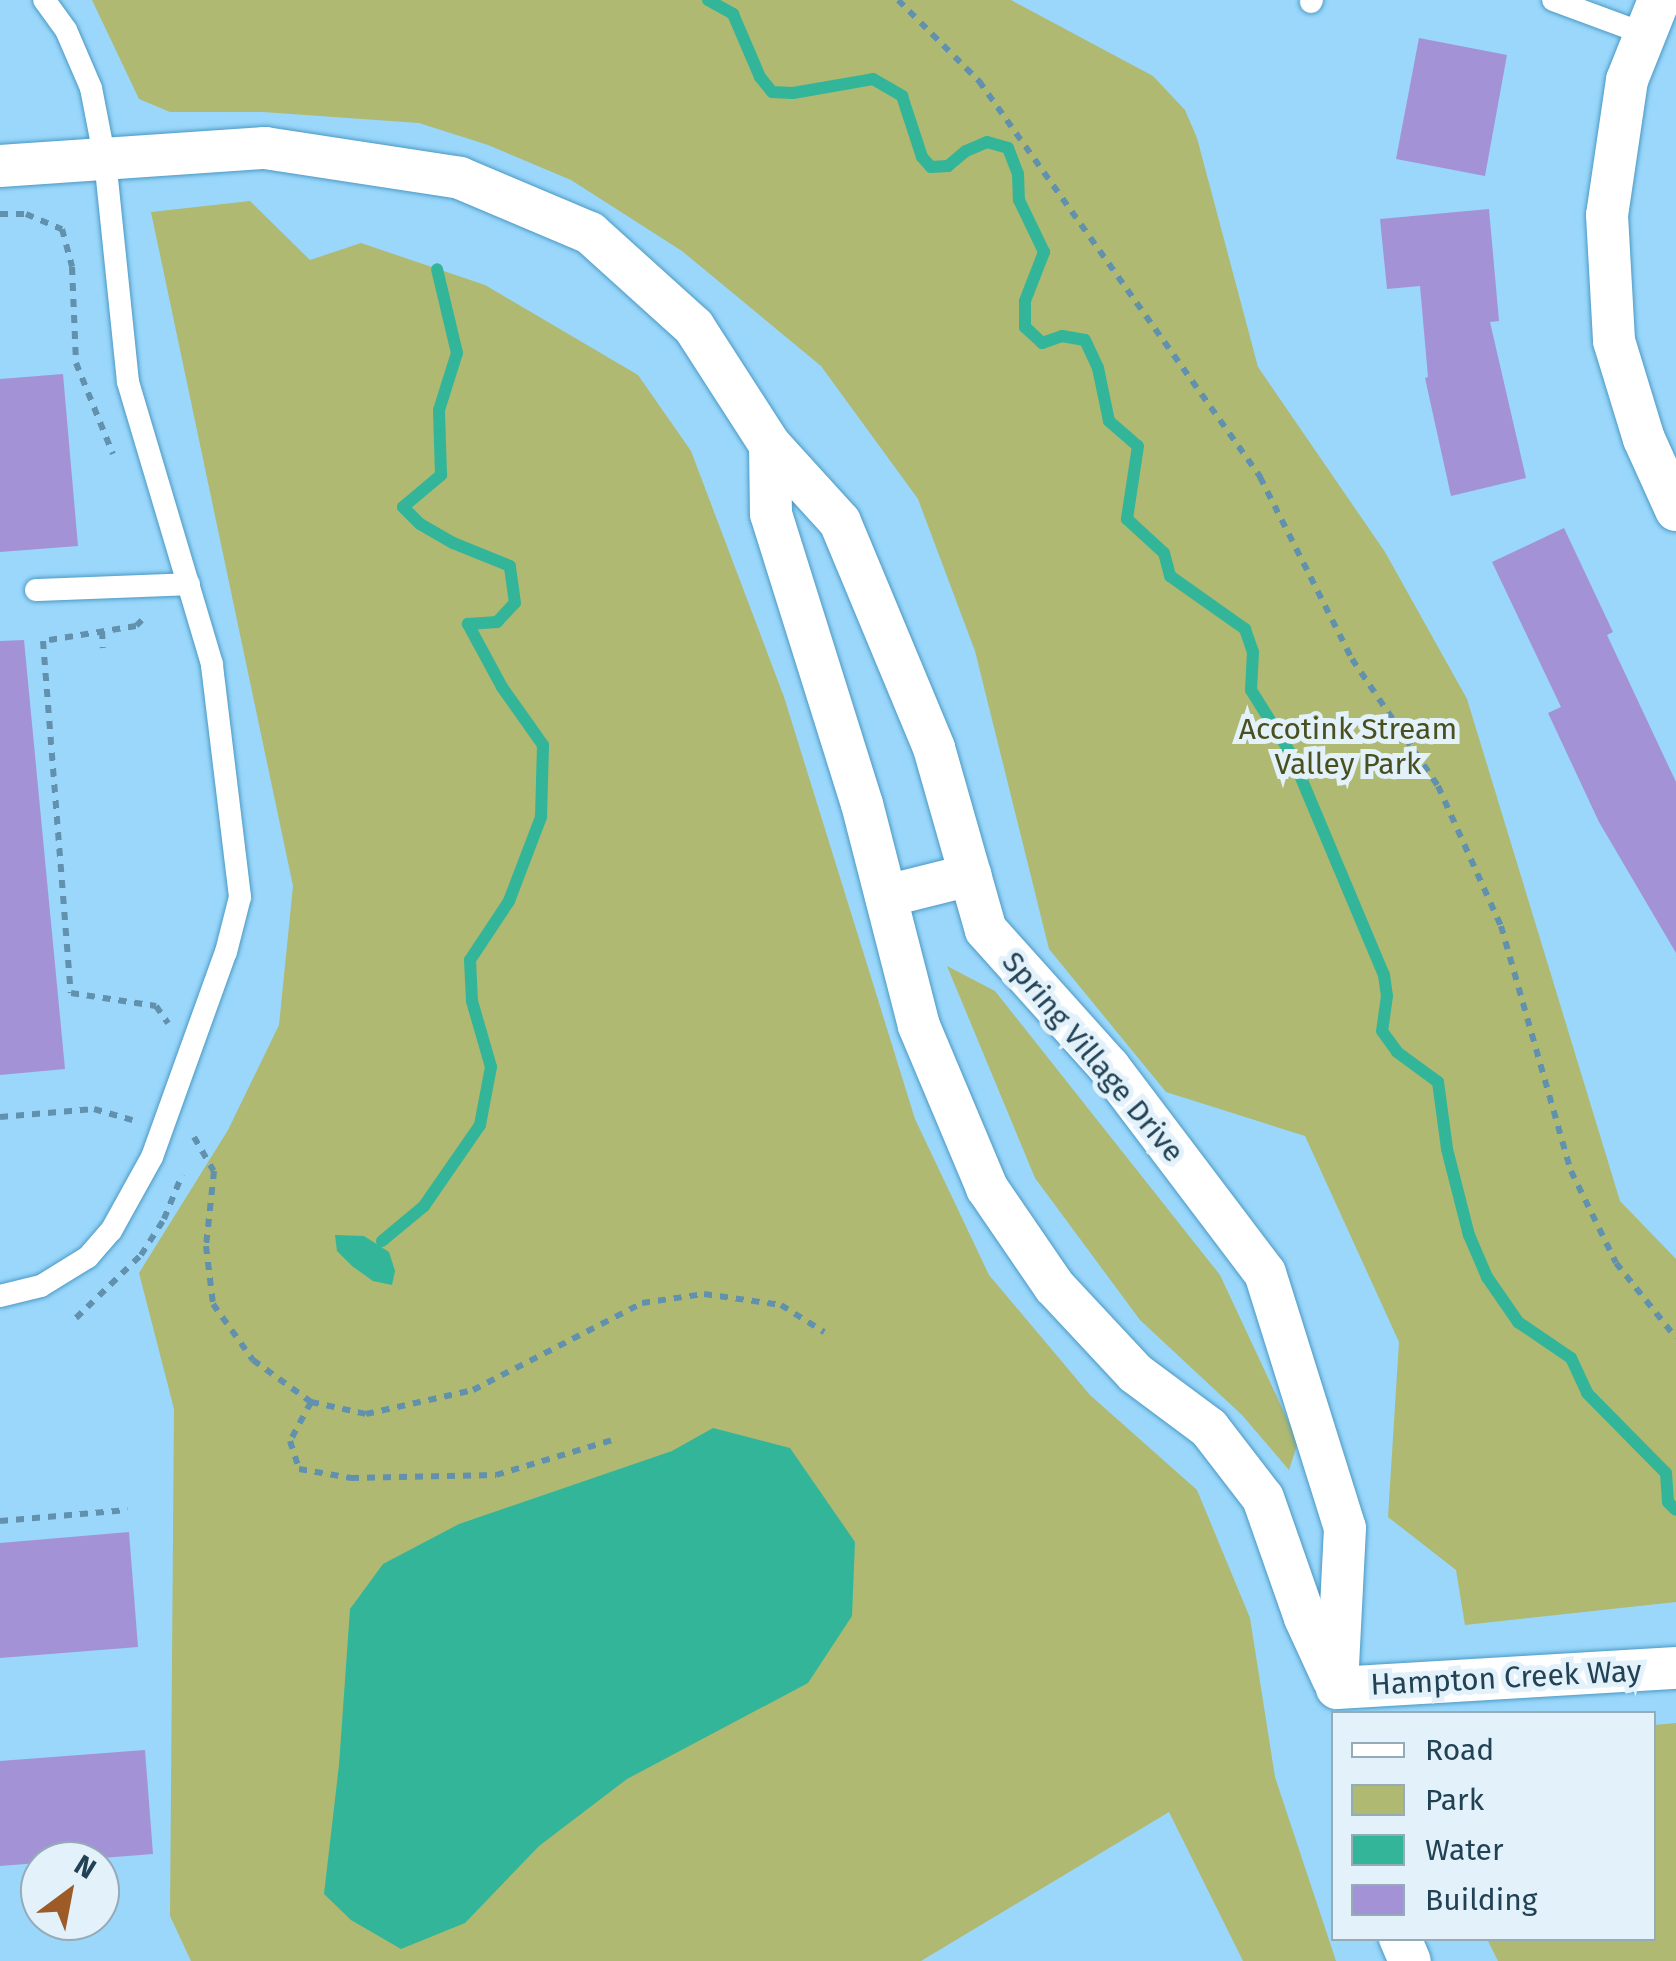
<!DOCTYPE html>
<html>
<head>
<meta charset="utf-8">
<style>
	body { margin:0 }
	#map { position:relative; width:1676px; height:1961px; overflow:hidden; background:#9ad7fb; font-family:"Fira Sans",sans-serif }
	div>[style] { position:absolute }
	.green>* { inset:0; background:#afb971 }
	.water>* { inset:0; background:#33b59a }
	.stream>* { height:12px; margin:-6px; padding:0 6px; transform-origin:6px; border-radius:6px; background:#33b59a }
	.building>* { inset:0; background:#a492d7 }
	.path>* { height:6px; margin-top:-3px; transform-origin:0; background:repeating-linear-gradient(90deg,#6191ad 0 8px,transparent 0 16px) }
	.roads { filter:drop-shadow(0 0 2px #4b99c4) drop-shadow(0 0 2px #4b99c4) }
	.service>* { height:22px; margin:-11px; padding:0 11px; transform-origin:11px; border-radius:11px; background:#fff }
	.minor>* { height:42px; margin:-21px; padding:0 21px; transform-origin:21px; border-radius:21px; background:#fff }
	span { translate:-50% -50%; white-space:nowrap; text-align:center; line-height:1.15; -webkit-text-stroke:10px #e2f1fa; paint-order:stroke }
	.park-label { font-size:30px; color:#494f1e }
	.street-label { font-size:30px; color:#214154 }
	.legend { position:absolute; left:1331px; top:1711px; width:325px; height:230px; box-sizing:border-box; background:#e2f1fa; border:2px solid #95abb8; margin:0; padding:12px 18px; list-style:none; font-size:30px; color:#214154 }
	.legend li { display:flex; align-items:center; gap:20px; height:50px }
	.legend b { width:50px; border:2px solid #95abb8 }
	.north { position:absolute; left:20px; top:1841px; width:100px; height:100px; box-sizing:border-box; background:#e2f1fa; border:2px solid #95abb8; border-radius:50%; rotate:32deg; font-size:28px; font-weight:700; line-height:40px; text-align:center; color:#214154 }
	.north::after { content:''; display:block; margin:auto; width:35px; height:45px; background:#9c5b27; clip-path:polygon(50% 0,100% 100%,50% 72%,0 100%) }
</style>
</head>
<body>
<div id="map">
	<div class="green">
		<i style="clip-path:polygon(92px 0,1011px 0,1153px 76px,1185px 110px,1197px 138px,1258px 367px,1385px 552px,1467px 699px,1620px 1201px,1676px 1259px,1676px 1602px,1465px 1625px,1456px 1570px,1388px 1517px,1399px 1342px,1305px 1136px,1166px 1092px,1049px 949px,975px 651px,918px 499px,821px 366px,682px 251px,571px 180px,488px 145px,419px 123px,263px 112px,170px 112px,139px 99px)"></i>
		<i style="clip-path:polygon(250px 201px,310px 260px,361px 243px,485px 285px,638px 375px,691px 451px,784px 697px,915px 1119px,989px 1275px,1090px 1395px,1197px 1490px,1250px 1618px,1275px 1777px,1336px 1961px,1243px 1961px,1169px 1812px,921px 1961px,191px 1961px,170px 1916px,174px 1409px,139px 1273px,228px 1130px,279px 1025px,293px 886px,151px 212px)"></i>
		<i style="clip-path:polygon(947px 966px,995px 991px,1220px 1275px,1298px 1442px,1289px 1470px,1242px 1415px,1140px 1320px,1035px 1178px)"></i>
		<i style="clip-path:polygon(1676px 1723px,1676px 1961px,1498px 1961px,1487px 1939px,1654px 1938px,1654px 1725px)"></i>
	</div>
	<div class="water">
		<i style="clip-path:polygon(335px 1235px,364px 1236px,389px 1252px,395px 1271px,392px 1285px,373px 1281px,352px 1266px,337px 1251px)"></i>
		<i style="clip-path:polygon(713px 1428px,790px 1448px,855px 1542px,852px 1616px,808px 1683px,627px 1779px,539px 1846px,465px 1923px,401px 1949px,351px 1920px,324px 1894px,339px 1765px,350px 1609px,383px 1564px,459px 1524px,672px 1451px)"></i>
	</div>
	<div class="stream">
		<i style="left:708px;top:0;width:29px;rotate:29deg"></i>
		<i style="left:733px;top:14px;width:69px;rotate:66.8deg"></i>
		<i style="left:760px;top:77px;width:19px;rotate:51deg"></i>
		<i style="left:772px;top:92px;width:21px;rotate:3deg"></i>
		<i style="left:793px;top:93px;width:81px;rotate:-9.9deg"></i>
		<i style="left:873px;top:79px;width:34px;rotate:30deg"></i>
		<i style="left:902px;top:96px;width:64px;rotate:71.8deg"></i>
		<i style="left:922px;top:157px;width:13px;rotate:48deg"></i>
		<i style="left:931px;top:167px;width:17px;rotate:-3deg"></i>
		<i style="left:948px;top:166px;width:23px;rotate:-40deg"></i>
		<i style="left:966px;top:151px;width:23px;rotate:-23deg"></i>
		<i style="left:987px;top:142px;width:22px;rotate:16deg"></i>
		<i style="left:1008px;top:148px;width:28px;rotate:69deg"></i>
		<i style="left:1018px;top:174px;width:26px;rotate:88deg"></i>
		<i style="left:1019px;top:200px;width:58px;rotate:64.3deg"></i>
		<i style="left:1044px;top:252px;width:53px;rotate:111.2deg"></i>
		<i style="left:1025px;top:301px;width:26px;rotate:90deg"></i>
		<i style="left:1025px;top:327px;width:23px;rotate:43deg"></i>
		<i style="left:1042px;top:343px;width:21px;rotate:-19deg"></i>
		<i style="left:1062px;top:336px;width:23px;rotate:10deg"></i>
		<i style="left:1085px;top:340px;width:31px;rotate:65deg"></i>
		<i style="left:1098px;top:368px;width:54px;rotate:78.3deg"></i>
		<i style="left:1109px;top:421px;width:38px;rotate:41deg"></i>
		<i style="left:1138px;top:446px;width:74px;rotate:98.6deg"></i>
		<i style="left:1127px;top:519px;width:50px;rotate:42.6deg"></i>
		<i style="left:1164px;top:553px;width:24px;rotate:75deg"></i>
		<i style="left:1170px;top:576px;width:92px;rotate:35.2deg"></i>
		<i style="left:1245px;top:629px;width:24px;rotate:71deg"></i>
		<i style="left:1253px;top:652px;width:38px;rotate:93deg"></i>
		<i style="left:1251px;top:690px;width:75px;rotate:58deg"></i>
		<i style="left:1291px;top:754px;width:240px;rotate:67.2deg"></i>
		<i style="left:1384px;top:975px;width:21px;rotate:82deg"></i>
		<i style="left:1387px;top:996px;width:35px;rotate:98deg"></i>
		<i style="left:1382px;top:1031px;width:26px;rotate:54deg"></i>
		<i style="left:1397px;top:1052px;width:51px;rotate:36.2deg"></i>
		<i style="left:1438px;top:1082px;width:68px;rotate:82.3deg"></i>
		<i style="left:1447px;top:1149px;width:89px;rotate:75.7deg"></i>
		<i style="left:1469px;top:1235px;width:46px;rotate:66.8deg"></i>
		<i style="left:1487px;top:1277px;width:55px;rotate:55.4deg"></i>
		<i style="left:1518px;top:1322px;width:64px;rotate:34.2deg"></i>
		<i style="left:1571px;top:1358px;width:38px;rotate:65deg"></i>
		<i style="left:1587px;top:1393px;width:112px;rotate:45.4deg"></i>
		<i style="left:1666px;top:1473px;width:29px;rotate:86deg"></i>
		<i style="left:1668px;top:1502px;width:11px;rotate:45deg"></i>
		<i style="left:382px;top:1241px;width:55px;rotate:-39.8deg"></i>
		<i style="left:424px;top:1206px;width:98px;rotate:-55.3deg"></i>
		<i style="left:480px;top:1125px;width:59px;rotate:-79.3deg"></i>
		<i style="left:491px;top:1067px;width:69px;rotate:-106.1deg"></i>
		<i style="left:472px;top:1001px;width:41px;rotate:-92.8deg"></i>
		<i style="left:470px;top:960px;width:71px;rotate:-56.5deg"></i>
		<i style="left:509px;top:901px;width:90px;rotate:-69.1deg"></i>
		<i style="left:541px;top:817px;width:72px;rotate:-88.4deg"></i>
		<i style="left:543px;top:745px;width:71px;rotate:-125.3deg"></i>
		<i style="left:502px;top:687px;width:72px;rotate:-118.4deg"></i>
		<i style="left:468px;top:624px;width:29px;rotate:-4deg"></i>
		<i style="left:497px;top:622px;width:26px;rotate:-47deg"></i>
		<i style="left:515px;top:603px;width:37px;rotate:-98deg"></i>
		<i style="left:510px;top:566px;width:61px;rotate:-158deg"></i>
		<i style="left:453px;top:543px;width:38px;rotate:-150deg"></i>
		<i style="left:420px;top:524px;width:24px;rotate:-135deg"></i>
		<i style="left:403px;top:507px;width:50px;rotate:-40.1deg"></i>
		<i style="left:441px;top:475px;width:65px;rotate:-91.8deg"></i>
		<i style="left:439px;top:410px;width:60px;rotate:-72.5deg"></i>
		<i style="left:457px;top:353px;width:86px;rotate:-103.4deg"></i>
	</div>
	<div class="building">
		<i style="clip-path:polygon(1419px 38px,1507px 55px,1485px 176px,1396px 159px)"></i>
		<i style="clip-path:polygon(1489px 209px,1499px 321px,1490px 322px,1526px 478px,1451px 496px,1425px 378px,1428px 377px,1420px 286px,1387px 289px,1380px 219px)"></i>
		<i style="clip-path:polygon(63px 374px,78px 546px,0 552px,0 379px)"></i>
		<i style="clip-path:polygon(1564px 528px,1613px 632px,1607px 635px,1676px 782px,1676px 953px,1599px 822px,1548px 713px,1561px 707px,1492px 562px)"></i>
		<i style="clip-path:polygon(24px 640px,65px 1069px,0 1075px,0 641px)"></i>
		<i style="clip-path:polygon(129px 1532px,138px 1647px,0 1658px,0 1543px)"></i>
		<i style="clip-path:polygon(145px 1750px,153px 1854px,0 1866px,0 1761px)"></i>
	</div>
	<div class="path">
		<i style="left:898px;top:0;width:115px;rotate:45deg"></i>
		<i style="left:979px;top:81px;width:486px;rotate:54.6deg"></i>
		<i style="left:1260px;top:477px;width:204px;rotate:63.2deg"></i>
		<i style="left:1352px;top:659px;width:153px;rotate:55.9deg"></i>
		<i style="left:1438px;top:786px;width:154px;rotate:65.8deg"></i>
		<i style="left:1501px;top:926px;width:255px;rotate:74.1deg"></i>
		<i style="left:1571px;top:1171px;width:102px;rotate:63.9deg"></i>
		<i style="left:1616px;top:1263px;width:96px;rotate:51.3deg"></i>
		<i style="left:0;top:214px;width:26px"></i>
		<i style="left:26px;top:214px;width:39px;rotate:23deg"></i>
		<i style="left:62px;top:229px;width:39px;rotate:75deg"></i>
		<i style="left:72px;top:267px;width:96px;rotate:87.6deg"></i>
		<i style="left:76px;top:363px;width:98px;rotate:67.9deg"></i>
		<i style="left:142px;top:620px;width:8px;rotate:135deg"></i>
		<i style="left:136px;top:626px;width:94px;rotate:170.8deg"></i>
		<i style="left:43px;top:641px;width:353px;rotate:85.5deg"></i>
		<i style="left:71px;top:993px;width:86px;rotate:8.7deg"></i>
		<i style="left:156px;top:1006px;width:21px;rotate:55deg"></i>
		<i style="left:102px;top:631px;width:17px;rotate:87deg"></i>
		<i style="left:0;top:1117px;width:94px;rotate:-4.9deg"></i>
		<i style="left:94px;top:1109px;width:40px;rotate:16deg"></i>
		<i style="left:194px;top:1137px;width:39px;rotate:60deg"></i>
		<i style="left:214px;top:1171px;width:75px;rotate:96.1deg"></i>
		<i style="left:206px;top:1246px;width:58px;rotate:83.1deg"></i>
		<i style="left:213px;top:1304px;width:69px;rotate:54.5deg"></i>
		<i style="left:253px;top:1360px;width:72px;rotate:35.9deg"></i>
		<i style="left:311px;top:1402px;width:56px;rotate:12.3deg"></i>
		<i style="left:366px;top:1414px;width:110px;rotate:-12.6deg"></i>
		<i style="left:473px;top:1390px;width:190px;rotate:-27.2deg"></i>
		<i style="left:642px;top:1303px;width:63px;rotate:-8.3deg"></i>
		<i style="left:704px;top:1294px;width:78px;rotate:8.1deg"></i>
		<i style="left:781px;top:1305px;width:51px;rotate:32.1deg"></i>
		<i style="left:76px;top:1318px;width:91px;rotate:-44.1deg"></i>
		<i style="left:141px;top:1255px;width:43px;rotate:-57.4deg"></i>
		<i style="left:164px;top:1219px;width:48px;rotate:-67.8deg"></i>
		<i style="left:311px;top:1402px;width:44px;rotate:118.3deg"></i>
		<i style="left:290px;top:1441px;width:29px;rotate:72deg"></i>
		<i style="left:299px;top:1469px;width:53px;rotate:9.8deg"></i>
		<i style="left:351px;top:1478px;width:145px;rotate:-1.2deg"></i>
		<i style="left:496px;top:1475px;width:121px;rotate:-16.8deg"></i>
		<i style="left:0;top:1521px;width:128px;rotate:-4.9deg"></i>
	</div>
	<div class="roads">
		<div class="service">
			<i style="left:1553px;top:0;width:98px;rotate:20.3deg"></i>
			<i style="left:1311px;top:2px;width:2px;rotate:-63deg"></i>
			<i style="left:36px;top:590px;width:153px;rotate:-2.2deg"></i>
			<i style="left:0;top:1296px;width:42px;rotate:-13.7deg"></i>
			<i style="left:41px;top:1286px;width:55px;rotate:-31.7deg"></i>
			<i style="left:88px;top:1257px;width:35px;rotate:-49deg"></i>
			<i style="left:111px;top:1231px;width:85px;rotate:-61deg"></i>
			<i style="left:152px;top:1157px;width:218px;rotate:-70.2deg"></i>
			<i style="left:226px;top:952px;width:57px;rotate:-75.7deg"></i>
			<i style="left:240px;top:897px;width:235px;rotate:-96.9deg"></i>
			<i style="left:212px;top:664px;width:294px;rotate:-106.6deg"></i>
			<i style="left:128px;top:382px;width:223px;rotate:-95.9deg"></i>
			<i style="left:105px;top:160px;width:73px;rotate:-101deg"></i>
			<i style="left:91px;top:88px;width:63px;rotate:-113.3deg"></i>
			<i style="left:66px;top:30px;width:37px;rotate:-126deg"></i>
		</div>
		<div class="minor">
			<i style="left:1659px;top:0;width:86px;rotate:111.8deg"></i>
			<i style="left:1627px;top:80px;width:136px;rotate:98.4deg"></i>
			<i style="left:1607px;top:215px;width:126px;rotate:86.8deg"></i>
			<i style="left:1614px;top:341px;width:102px;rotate:73deg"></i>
			<i style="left:1644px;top:439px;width:78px;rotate:65.7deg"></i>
			<i style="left:0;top:166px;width:266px;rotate:-3.9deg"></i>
			<i style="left:265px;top:148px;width:197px;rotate:8.7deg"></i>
			<i style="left:460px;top:178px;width:141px;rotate:22.9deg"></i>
			<i style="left:590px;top:233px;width:140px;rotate:42.1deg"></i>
			<i style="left:694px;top:327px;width:140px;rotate:57.2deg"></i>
			<i style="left:770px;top:445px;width:104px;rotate:47.7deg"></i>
			<i style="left:840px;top:522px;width:245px;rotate:67.4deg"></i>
			<i style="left:934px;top:748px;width:189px;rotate:74.1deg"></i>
			<i style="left:986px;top:930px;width:184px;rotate:48.1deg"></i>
			<i style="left:1109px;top:1067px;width:258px;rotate:52.9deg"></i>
			<i style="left:1265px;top:1273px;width:267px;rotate:72.6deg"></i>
			<i style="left:1345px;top:1528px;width:160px;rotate:92.9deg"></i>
			<i style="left:770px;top:445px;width:69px;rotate:89.2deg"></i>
			<i style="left:771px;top:514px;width:304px;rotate:72.6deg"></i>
			<i style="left:862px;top:804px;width:229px;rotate:75.6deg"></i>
			<i style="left:919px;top:1026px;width:176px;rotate:67.2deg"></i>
			<i style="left:987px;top:1188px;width:119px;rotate:55.6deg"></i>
			<i style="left:1054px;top:1286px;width:119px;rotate:47deg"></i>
			<i style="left:1135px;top:1373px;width:92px;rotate:36.6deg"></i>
			<i style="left:1209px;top:1428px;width:88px;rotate:52.4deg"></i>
			<i style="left:1263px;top:1498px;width:127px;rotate:70.7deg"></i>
			<i style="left:1305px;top:1618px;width:67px;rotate:65.3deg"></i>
			<i style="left:886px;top:896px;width:87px;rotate:-14deg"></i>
			<i style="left:1337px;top:1688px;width:340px;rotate:-3.4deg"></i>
			<i style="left:1400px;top:1938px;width:25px;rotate:67deg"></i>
		</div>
	</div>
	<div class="park-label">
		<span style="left:1348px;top:746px">Accotink Stream<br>Valley Park</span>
	</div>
	<div class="street-label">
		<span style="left:1093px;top:1057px;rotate:50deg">Spring Village Drive</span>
		<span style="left:1506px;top:1678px;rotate:-3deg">Hampton Creek Way</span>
	</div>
	<ul class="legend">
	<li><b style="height:12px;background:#fff"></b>Road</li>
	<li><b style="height:28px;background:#afb971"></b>Park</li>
	<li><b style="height:28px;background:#33b59a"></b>Water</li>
	<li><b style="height:28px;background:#a492d7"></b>Building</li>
	</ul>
	<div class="north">N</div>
</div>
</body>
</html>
